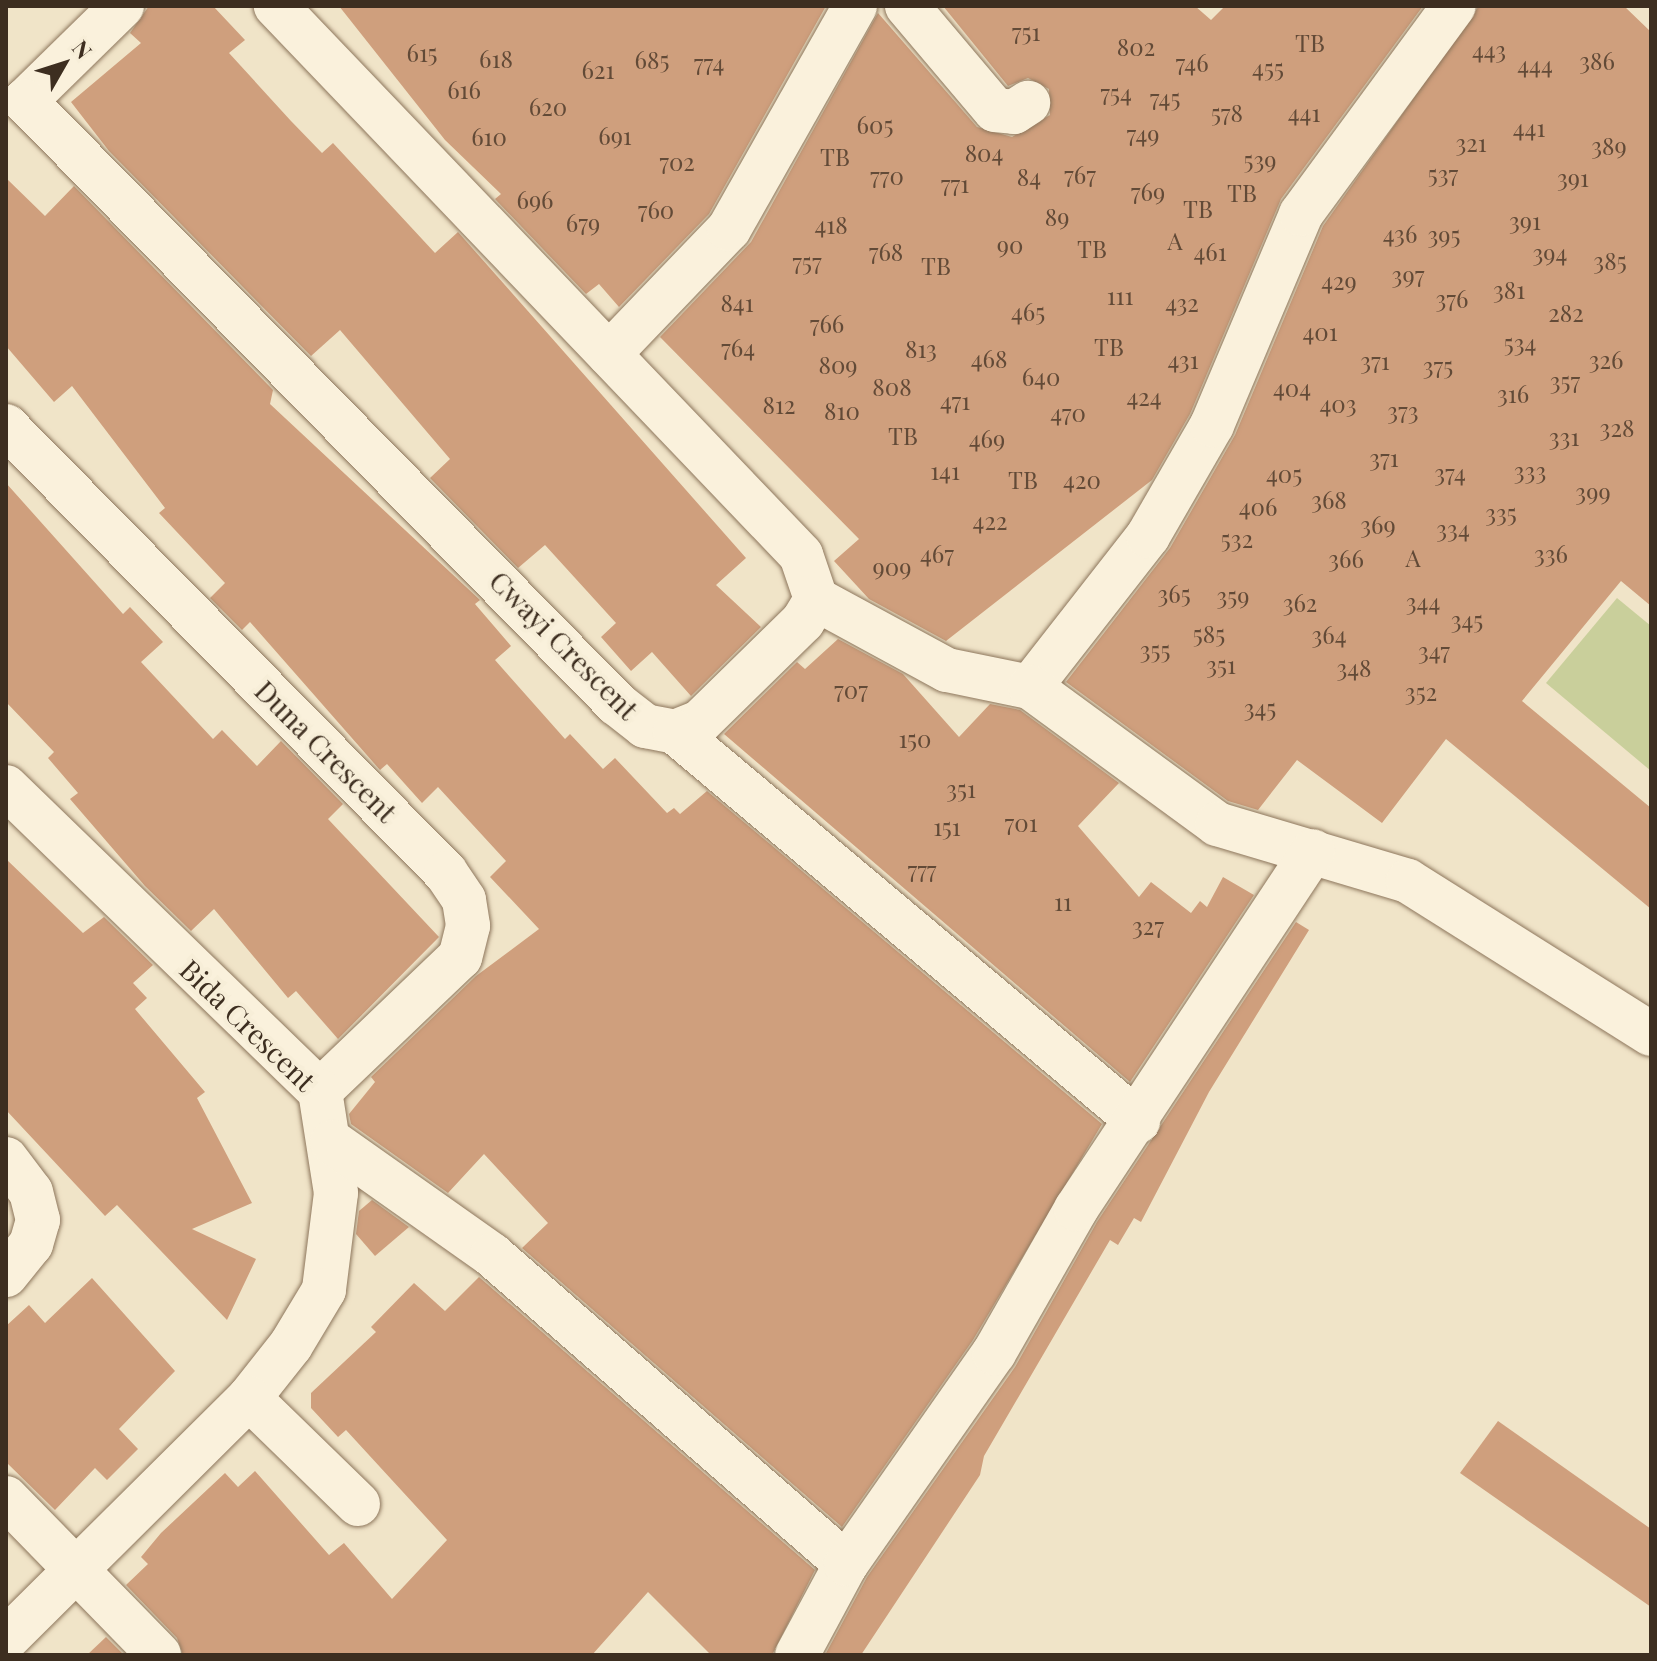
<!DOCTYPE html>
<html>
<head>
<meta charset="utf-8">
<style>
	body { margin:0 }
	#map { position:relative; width:1657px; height:1661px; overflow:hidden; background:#f0e4c8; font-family:"Playfair Display",serif }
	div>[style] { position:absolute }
	.green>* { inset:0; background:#c9cf9b }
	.building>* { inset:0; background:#cf9f7d }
	.roads { filter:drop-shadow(0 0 2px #8d765c) drop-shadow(0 0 2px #8d765c) }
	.street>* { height:44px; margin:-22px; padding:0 22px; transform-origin:22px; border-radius:22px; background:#faf1dc }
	span { translate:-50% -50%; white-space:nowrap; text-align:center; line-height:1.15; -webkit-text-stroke:8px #f7eed8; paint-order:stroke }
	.number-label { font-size:24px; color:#624a37 }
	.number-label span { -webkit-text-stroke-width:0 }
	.street-label { font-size:28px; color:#3d2e20 }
	.frame { position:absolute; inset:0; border:8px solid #3d2e20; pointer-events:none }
	.north { position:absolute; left:24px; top:24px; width:80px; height:80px; -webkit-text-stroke:6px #f7eed8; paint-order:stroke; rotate:51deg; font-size:22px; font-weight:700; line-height:32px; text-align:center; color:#3d2e20 }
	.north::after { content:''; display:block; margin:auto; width:28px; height:36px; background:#3d2e20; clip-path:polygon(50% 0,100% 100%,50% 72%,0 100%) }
</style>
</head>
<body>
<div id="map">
	<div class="green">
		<i style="clip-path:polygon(1617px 598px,1651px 626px,1651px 771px,1546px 683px)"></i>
	</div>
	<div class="building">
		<i style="clip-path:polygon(149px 6px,213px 6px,245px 40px,229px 53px,291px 121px,322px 153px,333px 143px,435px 253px,458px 232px,746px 558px,716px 585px,761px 627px,691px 696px,652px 652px,631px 671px,601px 637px,616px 623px,545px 545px,518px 568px,430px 478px,450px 459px,340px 330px,311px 356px,109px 151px,71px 102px,141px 43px,130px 33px)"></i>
		<i style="clip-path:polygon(339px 6px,826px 6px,709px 214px,619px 307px,599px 284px,586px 294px,495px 199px,501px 194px,445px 140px)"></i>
		<i style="clip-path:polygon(943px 6px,1195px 6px,1211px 20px,1225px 6px,1423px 6px,1281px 199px,1190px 414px,1152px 480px,946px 641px,869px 599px,834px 561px,859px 539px,660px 337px,751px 242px,878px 13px,977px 127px,1012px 137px,1050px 115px,1049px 89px,1028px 78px,1008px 86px)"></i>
		<i style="clip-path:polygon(1479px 6px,1624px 6px,1651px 32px,1651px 606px,1621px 581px,1522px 701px,1651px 808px,1651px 909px,1446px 739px,1382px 823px,1297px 760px,1258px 810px,1228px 801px,1066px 682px,1170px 548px,1235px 435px,1323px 226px)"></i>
		<i style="clip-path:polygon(6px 178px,45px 216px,74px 186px,273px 390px,270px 404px,480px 600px,475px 604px,511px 646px,495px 660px,565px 739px,570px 734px,603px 769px,615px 758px,667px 813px,674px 808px,680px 814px,707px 791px,1102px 1124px,973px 1340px,842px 1527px,522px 1248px,548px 1223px,484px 1154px,448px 1193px,351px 1124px,349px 1114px,375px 1082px,371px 1077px,476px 976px,539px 929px,490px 877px,506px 861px,438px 787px,422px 803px,387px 764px,380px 770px,250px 622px,242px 630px,210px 598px,225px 583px,159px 513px,165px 508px,72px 386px,54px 402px,6px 346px)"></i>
		<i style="clip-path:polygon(6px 483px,123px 614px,130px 607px,163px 642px,141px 662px,213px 739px,222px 730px,257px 766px,281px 741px,343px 804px,328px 819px,439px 937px,338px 1039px,296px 991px,288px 998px,214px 909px,191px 931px,145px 886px,70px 799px,78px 793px,48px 758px,54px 752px,6px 702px)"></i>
		<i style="clip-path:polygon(838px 639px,903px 674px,959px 737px,990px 704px,1020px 710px,1119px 783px,1078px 826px,1139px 897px,1151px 882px,1191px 913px,1200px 901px,1207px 907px,1223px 877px,1254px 895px,1130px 1082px,724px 734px,797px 662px,805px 669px)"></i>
		<i style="clip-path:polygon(6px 859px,83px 933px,104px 917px,153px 965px,133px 983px,147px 998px,135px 1009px,205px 1092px,197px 1098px,252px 1203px,192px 1229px,256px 1259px,227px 1320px,117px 1205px,105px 1216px,6px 1110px)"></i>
		<i style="clip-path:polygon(1296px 922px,1309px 930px,1209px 1092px,1141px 1222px,1134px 1218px,1118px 1245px,1110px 1240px,984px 1456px,980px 1475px,861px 1655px,825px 1655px,867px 1577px,1015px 1367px,1097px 1222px)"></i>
		<i style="clip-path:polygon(372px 1200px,409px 1227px,375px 1256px,356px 1234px,359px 1211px)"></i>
		<i style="clip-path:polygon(479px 1277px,815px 1570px,772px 1655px,711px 1655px,648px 1592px,592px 1655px,183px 1655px,177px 1638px,126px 1585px,148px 1564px,141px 1557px,161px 1533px,225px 1473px,238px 1487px,255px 1471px,329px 1555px,344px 1543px,392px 1599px,447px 1540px,346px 1430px,338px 1437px,311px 1408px,311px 1393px,376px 1332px,371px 1327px,414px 1283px,445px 1311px)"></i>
		<i style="clip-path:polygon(92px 1278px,175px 1371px,119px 1429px,138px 1449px,107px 1480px,95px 1468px,55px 1510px,6px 1462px,6px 1326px,29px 1305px,45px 1323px)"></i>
		<i style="clip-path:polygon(1498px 1421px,1651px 1529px,1651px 1607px,1460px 1473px)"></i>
		<i style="clip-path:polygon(106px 1637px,124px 1655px,87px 1655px)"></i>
	</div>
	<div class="roads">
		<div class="street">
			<i style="left:122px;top:6px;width:136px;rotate:135.6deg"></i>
			<i style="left:25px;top:101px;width:845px;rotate:45.53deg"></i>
			<i style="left:617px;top:704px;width:36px;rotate:38deg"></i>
			<i style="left:645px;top:726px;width:31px;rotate:11deg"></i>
			<i style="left:675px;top:732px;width:27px;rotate:-22deg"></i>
			<i style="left:700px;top:722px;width:144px;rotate:-44.4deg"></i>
			<i style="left:803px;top:621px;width:26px;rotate:-59deg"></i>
			<i style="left:816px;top:599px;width:46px;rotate:-108.8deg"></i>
			<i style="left:801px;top:555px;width:760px;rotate:-133.72deg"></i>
			<i style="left:907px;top:6px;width:136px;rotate:49.8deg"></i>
			<i style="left:995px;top:110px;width:19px;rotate:6deg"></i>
			<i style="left:1014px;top:112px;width:17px;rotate:-33deg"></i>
			<i style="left:609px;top:354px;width:173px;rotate:-46.2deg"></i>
			<i style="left:729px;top:229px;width:256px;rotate:-60.5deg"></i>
			<i style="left:6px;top:426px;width:627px;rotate:45.45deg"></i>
			<i style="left:446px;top:873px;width:32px;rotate:56deg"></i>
			<i style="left:464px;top:900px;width:26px;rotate:81deg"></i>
			<i style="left:468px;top:926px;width:32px;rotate:104deg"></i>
			<i style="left:460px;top:957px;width:194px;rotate:136.3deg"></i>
			<i style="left:816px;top:599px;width:149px;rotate:28.5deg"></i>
			<i style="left:947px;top:670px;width:85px;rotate:11.6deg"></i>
			<i style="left:1030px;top:687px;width:192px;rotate:-52deg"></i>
			<i style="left:1148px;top:536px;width:128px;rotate:-60deg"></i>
			<i style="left:1212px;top:425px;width:229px;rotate:-67.1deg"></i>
			<i style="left:1301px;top:214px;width:258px;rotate:-53.7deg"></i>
			<i style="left:1030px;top:687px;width:232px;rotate:36.2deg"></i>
			<i style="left:1217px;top:824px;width:199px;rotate:16.6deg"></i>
			<i style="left:1408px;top:881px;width:287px;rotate:32.2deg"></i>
			<i style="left:675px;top:732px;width:605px;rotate:40.04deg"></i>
			<i style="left:6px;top:787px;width:437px;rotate:44.1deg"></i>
			<i style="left:320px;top:1091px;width:103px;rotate:81.1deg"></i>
			<i style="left:336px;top:1193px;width:98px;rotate:97.1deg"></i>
			<i style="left:324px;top:1290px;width:64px;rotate:121deg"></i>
			<i style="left:291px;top:1345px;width:68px;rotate:128.4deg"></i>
			<i style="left:249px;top:1398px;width:342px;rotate:135.2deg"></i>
			<i style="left:332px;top:1142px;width:196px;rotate:35.2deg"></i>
			<i style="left:492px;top:1255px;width:470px;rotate:41.1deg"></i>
			<i style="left:6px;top:1159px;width:41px;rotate:52.9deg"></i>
			<i style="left:31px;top:1192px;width:29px;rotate:76deg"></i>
			<i style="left:38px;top:1220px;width:25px;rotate:106deg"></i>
			<i style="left:31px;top:1244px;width:40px;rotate:129deg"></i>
			<i style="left:249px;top:1398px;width:152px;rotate:44.2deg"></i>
			<i style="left:6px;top:1498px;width:219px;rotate:45.7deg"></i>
			<i style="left:797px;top:1655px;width:103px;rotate:-61.7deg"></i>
			<i style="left:846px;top:1564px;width:258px;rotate:-55deg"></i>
			<i style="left:994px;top:1353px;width:166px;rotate:-60.3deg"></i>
			<i style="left:1076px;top:1209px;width:429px;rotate:-56.5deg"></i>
		</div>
	</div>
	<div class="number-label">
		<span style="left:1026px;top:32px">751</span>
		<span style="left:1310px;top:43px">TB</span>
		<span style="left:1136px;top:47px">802</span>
		<span style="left:1489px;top:50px">443</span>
		<span style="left:422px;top:53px">615</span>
		<span style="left:496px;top:59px">618</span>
		<span style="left:652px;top:60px">685</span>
		<span style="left:1597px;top:61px">386</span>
		<span style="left:709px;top:63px">774</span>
		<span style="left:1192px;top:63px">746</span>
		<span style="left:1535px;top:65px">444</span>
		<span style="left:1268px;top:68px">455</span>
		<span style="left:598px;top:70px">621</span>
		<span style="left:464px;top:90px">616</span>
		<span style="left:1116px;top:93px">754</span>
		<span style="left:1165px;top:98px">745</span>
		<span style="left:548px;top:107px">620</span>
		<span style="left:1227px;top:113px">578</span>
		<span style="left:1304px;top:113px">441</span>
		<span style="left:875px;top:125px">605</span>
		<span style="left:1529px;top:128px">441</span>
		<span style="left:1143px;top:134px">749</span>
		<span style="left:615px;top:136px">691</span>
		<span style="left:489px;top:137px">610</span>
		<span style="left:1471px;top:143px">321</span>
		<span style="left:1609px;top:146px">389</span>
		<span style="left:984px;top:153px">804</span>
		<span style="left:835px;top:157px">TB</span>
		<span style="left:1260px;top:160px">539</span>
		<span style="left:677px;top:162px">702</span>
		<span style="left:1443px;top:174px">537</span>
		<span style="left:1080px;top:175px">767</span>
		<span style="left:887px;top:176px">770</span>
		<span style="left:1029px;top:177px">84</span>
		<span style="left:1573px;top:178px">391</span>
		<span style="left:955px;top:184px">771</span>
		<span style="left:1148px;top:192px">769</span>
		<span style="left:1242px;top:193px">TB</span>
		<span style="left:535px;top:200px">696</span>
		<span style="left:1198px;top:209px">TB</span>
		<span style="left:656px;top:210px">760</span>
		<span style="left:1057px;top:217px">89</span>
		<span style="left:1525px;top:221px">391</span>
		<span style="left:583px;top:223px">679</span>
		<span style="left:831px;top:225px">418</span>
		<span style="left:1400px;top:234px">436</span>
		<span style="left:1444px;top:235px">395</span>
		<span style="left:1175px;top:241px">A</span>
		<span style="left:1010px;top:245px">90</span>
		<span style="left:1092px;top:249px">TB</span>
		<span style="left:886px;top:252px">768</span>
		<span style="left:1210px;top:252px">461</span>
		<span style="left:1550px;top:253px">394</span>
		<span style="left:1610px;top:261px">385</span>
		<span style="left:807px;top:262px">757</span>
		<span style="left:936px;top:266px">TB</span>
		<span style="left:1408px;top:275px">397</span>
		<span style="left:1339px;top:281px">429</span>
		<span style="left:1509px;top:290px">381</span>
		<span style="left:1120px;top:296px">111</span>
		<span style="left:1452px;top:299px">376</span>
		<span style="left:737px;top:303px">841</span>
		<span style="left:1182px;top:303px">432</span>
		<span style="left:1028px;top:312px">465</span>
		<span style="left:1566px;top:313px">282</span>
		<span style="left:827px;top:324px">766</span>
		<span style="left:1320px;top:332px">401</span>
		<span style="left:1520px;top:343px">534</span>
		<span style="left:1109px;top:347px">TB</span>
		<span style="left:738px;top:348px">764</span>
		<span style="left:921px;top:349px">813</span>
		<span style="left:989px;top:359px">468</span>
		<span style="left:1183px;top:360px">431</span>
		<span style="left:1606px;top:360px">326</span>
		<span style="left:1375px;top:361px">371</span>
		<span style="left:838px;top:365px">809</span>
		<span style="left:1438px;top:366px">375</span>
		<span style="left:1041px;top:377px">640</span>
		<span style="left:1565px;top:381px">357</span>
		<span style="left:892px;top:387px">808</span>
		<span style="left:1292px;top:388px">404</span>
		<span style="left:1513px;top:394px">316</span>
		<span style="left:1144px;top:397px">424</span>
		<span style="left:955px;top:401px">471</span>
		<span style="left:1338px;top:404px">403</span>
		<span style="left:779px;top:405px">812</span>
		<span style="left:842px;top:411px">810</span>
		<span style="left:1403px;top:411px">373</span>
		<span style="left:1068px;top:413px">470</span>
		<span style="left:1617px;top:428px">328</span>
		<span style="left:903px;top:436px">TB</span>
		<span style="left:1564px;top:437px">331</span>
		<span style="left:987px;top:439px">469</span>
		<span style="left:1384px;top:458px">371</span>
		<span style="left:945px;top:471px">141</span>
		<span style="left:1530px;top:471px">333</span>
		<span style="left:1450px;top:473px">374</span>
		<span style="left:1284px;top:474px">405</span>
		<span style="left:1023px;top:480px">TB</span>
		<span style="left:1082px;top:480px">420</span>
		<span style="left:1593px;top:492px">399</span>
		<span style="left:1329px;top:500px">368</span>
		<span style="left:1258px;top:507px">406</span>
		<span style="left:1501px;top:513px">335</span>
		<span style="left:990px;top:521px">422</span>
		<span style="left:1378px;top:525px">369</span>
		<span style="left:1453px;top:529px">334</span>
		<span style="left:1237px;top:539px">532</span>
		<span style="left:937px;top:554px">467</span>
		<span style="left:1551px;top:554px">336</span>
		<span style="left:1413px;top:558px">A</span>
		<span style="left:1346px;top:559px">366</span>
		<span style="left:892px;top:567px">909</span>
		<span style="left:1174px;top:594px">365</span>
		<span style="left:1233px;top:596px">359</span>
		<span style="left:1423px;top:602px">344</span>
		<span style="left:1300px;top:603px">362</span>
		<span style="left:1467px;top:620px">345</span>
		<span style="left:1209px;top:634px">585</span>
		<span style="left:1329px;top:635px">364</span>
		<span style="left:1155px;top:650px">355</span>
		<span style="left:1434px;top:651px">347</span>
		<span style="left:1221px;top:665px">351</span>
		<span style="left:1354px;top:668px">348</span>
		<span style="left:851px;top:690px">707</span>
		<span style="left:1421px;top:692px">352</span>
		<span style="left:1260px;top:708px">345</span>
		<span style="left:915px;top:739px">150</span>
		<span style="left:961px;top:789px">351</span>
		<span style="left:1021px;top:823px">701</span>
		<span style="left:947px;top:827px">151</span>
		<span style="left:922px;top:870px">777</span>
		<span style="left:1063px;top:902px">11</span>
		<span style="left:1148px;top:926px">327</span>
	</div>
	<div class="street-label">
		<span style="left:564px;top:645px;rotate:45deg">Cwayi Crescent</span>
		<span style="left:326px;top:751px;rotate:45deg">Duna Crescent</span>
		<span style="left:248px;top:1025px;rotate:44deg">Bida Crescent</span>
	</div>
	<div class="frame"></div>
	<div class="north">N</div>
</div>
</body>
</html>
